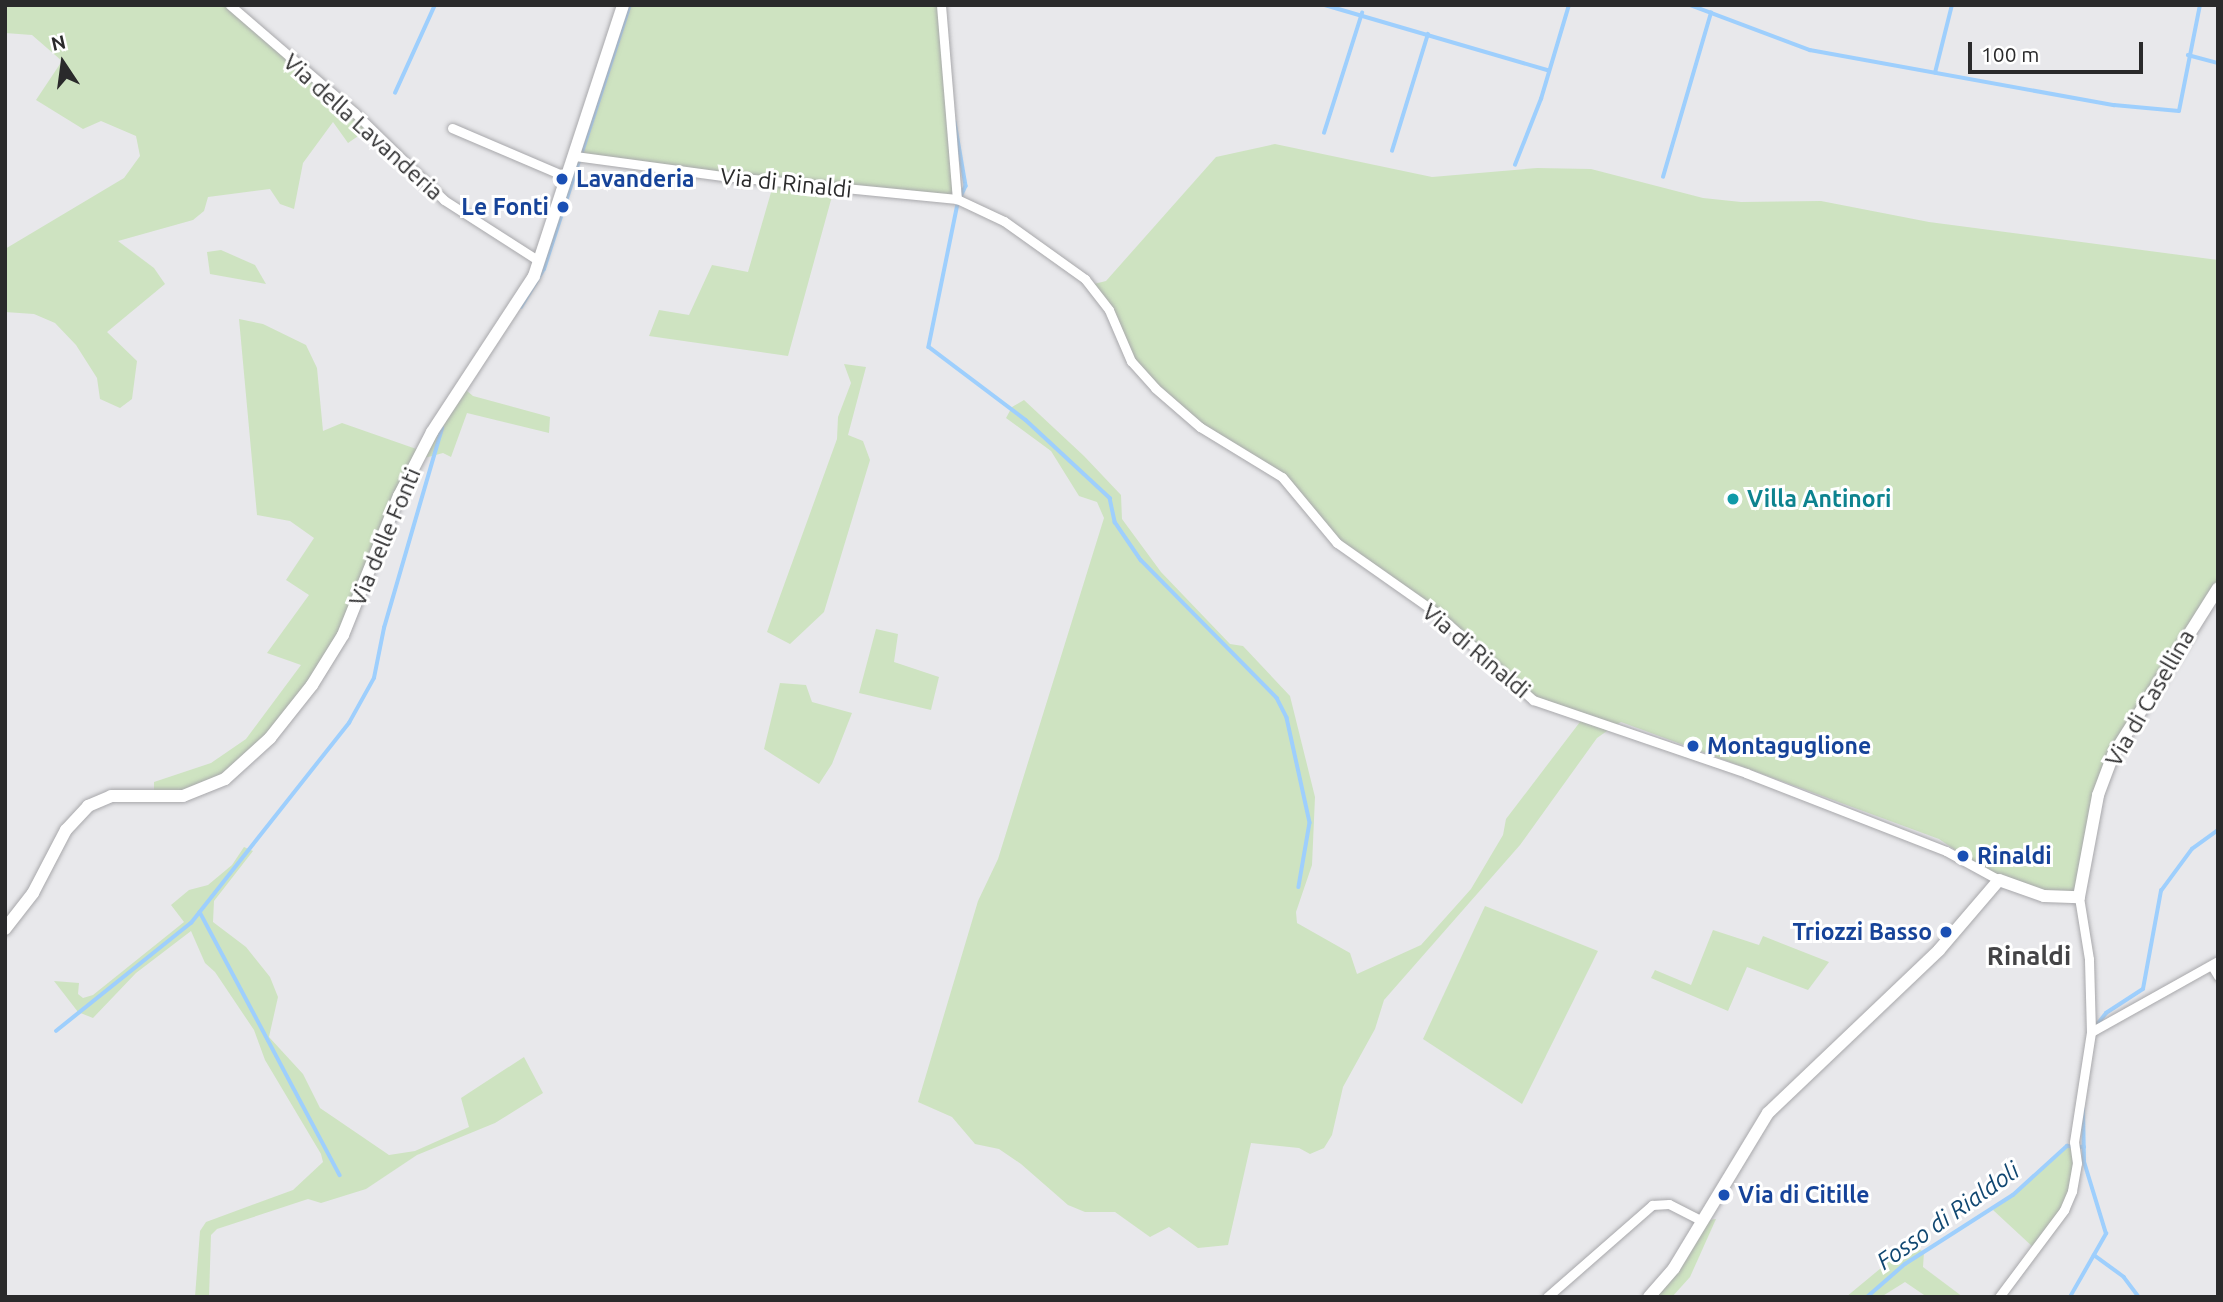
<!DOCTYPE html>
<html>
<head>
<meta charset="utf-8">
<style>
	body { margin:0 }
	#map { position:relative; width:2223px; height:1302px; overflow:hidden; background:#e8e8eb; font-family:Ubuntu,sans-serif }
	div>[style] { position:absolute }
	.green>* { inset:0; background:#cee3c1 }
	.stream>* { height:3.5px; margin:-1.75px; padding:0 1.75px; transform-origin:1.75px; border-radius:1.75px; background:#9ecffd }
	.roads { filter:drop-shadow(0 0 2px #a8a8ab) drop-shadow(0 0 2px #a8a8ab) }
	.street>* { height:9px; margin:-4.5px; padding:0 4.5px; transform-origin:4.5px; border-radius:4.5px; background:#fff }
	.secondary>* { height:12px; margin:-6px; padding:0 6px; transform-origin:6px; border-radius:6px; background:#fff }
	.dots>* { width:19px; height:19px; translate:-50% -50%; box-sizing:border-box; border:4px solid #fff; border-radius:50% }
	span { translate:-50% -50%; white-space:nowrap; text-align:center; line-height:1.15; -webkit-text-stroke:6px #fff; paint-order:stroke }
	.street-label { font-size:23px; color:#2a2a2b }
	.transit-label { font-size:23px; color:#164399; font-weight:700 }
	.left { translate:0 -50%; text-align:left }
	.right { translate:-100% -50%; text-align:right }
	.culture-label { font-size:23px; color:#0d838f; font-weight:700 }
	.water-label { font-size:24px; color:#104771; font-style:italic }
	.quarter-label { font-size:26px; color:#444446; font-weight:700 }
	.frame { position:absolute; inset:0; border:7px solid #2a2a2b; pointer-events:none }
	.north { position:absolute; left:28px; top:28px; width:70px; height:70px; -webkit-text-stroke:5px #fff; paint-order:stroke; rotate:347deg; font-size:19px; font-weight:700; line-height:28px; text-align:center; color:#2a2a2b }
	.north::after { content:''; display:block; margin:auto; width:24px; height:32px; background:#2a2a2b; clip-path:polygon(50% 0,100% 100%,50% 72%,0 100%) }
	.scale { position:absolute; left:1968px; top:42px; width:175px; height:32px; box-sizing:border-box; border:4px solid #2a2a2b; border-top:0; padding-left:9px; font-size:21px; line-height:24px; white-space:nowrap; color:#2a2a2b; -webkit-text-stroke:5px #fff; paint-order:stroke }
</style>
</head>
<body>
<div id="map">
	<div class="green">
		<i style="clip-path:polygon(5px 5px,230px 5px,370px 128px,348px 143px,333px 122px,303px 163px,294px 209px,280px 204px,270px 189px,208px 197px,204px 211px,193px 220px,118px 241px,154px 268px,165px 284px,107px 332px,137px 361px,132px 399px,120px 408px,100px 399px,97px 378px,76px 345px,55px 323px,34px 314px,5px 312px,5px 249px,124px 178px,140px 156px,136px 136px,101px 121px,83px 129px,36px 100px,62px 61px,32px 35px,5px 33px)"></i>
		<i style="clip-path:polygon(623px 5px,941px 5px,957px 199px,834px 189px,788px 356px,649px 336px,659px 310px,689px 315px,712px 265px,748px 272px,774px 182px,575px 156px)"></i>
		<i style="clip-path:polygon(1275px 144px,1432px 177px,1537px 168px,1591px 169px,1703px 198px,1741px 202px,1821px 201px,1929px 222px,2218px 260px,2218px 588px,2113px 755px,2079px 897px,2044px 896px,1999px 880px,1939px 839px,1621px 722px,1614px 726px,1597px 738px,1520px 845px,1384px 1000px,1375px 1029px,1343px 1087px,1332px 1135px,1324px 1148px,1310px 1154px,1299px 1148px,1251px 1143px,1228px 1245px,1198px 1248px,1169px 1227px,1150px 1237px,1115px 1212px,1085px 1212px,1068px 1205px,1021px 1164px,999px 1149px,975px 1144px,952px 1117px,918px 1102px,978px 901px,998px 859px,1104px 518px,1097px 502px,1079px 496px,1051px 451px,1006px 418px,1012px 407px,1024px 400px,1084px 456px,1121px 495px,1122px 519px,1161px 572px,1230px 644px,1243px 646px,1290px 696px,1315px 797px,1312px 865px,1296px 912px,1297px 923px,1350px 953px,1357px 974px,1421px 945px,1471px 889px,1503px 835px,1506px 819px,1583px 718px,1533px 700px,1435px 612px,1337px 543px,1282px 477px,1200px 427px,1131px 361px,1109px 310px,1090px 285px,1106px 281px,1216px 157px)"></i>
		<i style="clip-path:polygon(221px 250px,255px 265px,266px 284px,210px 274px,207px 252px)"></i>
		<i style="clip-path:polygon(239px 319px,263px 324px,306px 345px,317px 368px,323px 431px,342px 423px,422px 451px,460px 385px,473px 396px,550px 417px,549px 433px,467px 413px,451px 457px,443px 453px,417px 460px,369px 579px,312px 685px,225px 779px,183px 796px,154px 796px,154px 782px,211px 763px,246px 739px,301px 665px,267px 653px,309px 595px,286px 580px,314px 538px,290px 521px,257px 515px)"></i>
		<i style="clip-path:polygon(844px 364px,866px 367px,848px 435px,863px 441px,870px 460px,824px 612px,790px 644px,767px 632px,837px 439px,838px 417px,851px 383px)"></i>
		<i style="clip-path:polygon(876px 629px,898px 634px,894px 662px,939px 677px,931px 710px,859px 693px)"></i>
		<i style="clip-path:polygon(780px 683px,806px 685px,812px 702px,852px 713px,832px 764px,819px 784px,764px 749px)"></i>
		<i style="clip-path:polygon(244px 847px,253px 851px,214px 901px,213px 922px,246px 947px,270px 977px,278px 997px,269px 1037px,303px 1074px,320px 1108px,389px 1155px,415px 1151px,469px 1127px,461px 1098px,524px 1057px,543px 1093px,495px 1123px,417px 1155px,366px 1189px,321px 1203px,308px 1199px,217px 1229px,211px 1235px,209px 1297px,195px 1297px,200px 1231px,206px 1222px,293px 1190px,323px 1162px,321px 1154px,265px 1060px,254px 1030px,215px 972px,205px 963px,191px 931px,136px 973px,93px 1018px,78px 1012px,54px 981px,79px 983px,78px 994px,83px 998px,93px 995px,184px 922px,171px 905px,189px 890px,208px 885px,232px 865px)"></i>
		<i style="clip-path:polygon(1485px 906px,1598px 951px,1522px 1104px,1423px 1039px)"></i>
		<i style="clip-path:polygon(1713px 930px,1759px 945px,1763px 936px,1829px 962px,1808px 990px,1747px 967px,1728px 1011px,1651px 978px,1655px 970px,1691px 985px)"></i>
		<i style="clip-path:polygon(2074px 1142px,2072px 1191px,2035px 1249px,1993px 1210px)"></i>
		<i style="clip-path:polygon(1716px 1219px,1690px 1277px,1672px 1297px,1649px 1297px,1703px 1221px)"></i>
		<i style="clip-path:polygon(1910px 1244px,1924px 1252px,1923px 1267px,1963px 1297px,1927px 1297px,1905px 1282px,1881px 1297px,1846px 1297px)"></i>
	</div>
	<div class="stream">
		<i style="left:1325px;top:5px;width:232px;rotate:16.3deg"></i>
		<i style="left:1690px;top:5px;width:128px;rotate:20.6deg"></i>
		<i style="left:1810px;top:50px;width:309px;rotate:10.3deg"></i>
		<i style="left:2114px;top:105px;width:65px;rotate:5.3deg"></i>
		<i style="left:2179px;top:111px;width:108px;rotate:-78.8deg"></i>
		<i style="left:2188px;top:55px;width:31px;rotate:15deg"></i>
		<i style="left:1935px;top:73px;width:70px;rotate:-76deg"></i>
		<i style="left:395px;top:93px;width:97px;rotate:-65.6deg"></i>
		<i style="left:955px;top:122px;width:65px;rotate:80.2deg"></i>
		<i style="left:966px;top:186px;width:20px;rotate:114deg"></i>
		<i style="left:958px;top:204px;width:146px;rotate:101.5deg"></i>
		<i style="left:929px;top:347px;width:121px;rotate:37deg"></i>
		<i style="left:1026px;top:420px;width:115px;rotate:42.9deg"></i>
		<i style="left:1110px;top:498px;width:25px;rotate:78deg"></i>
		<i style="left:1115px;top:522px;width:46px;rotate:55.6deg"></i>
		<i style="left:1141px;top:560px;width:194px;rotate:45.4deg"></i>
		<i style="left:1277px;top:698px;width:22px;rotate:63deg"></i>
		<i style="left:1287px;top:718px;width:107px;rotate:77.6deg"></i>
		<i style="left:1310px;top:823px;width:65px;rotate:99.8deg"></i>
		<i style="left:1324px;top:133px;width:126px;rotate:-72.4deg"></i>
		<i style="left:1392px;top:151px;width:122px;rotate:-72.9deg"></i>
		<i style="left:1515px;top:165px;width:71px;rotate:-68.5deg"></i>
		<i style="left:1541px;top:99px;width:98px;rotate:-73.4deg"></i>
		<i style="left:1663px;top:177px;width:171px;rotate:-73.7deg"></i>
		<i style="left:521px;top:307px;width:44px;rotate:-58.8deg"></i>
		<i style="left:544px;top:269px;width:278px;rotate:-72deg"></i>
		<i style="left:200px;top:912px;width:298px;rotate:62deg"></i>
		<i style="left:2096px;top:1026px;width:16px;rotate:-52deg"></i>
		<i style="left:2106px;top:1013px;width:44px;rotate:-33deg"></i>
		<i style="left:2143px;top:989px;width:100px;rotate:-79.6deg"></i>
		<i style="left:2161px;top:891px;width:52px;rotate:-53.6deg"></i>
		<i style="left:2192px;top:849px;width:32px;rotate:-36deg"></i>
		<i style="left:56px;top:1031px;width:173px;rotate:-38.7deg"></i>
		<i style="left:191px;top:923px;width:255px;rotate:-51.7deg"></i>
		<i style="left:349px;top:723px;width:51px;rotate:-60.9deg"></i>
		<i style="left:374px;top:678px;width:51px;rotate:-78.7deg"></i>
		<i style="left:384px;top:628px;width:208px;rotate:-73.8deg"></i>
		<i style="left:2094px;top:1255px;width:37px;rotate:36deg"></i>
		<i style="left:2124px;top:1277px;width:25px;rotate:53deg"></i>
		<i style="left:1867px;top:1297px;width:50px;rotate:-41deg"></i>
		<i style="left:1905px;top:1264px;width:128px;rotate:-32.6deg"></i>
		<i style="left:2013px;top:1195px;width:73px;rotate:-42.2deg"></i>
		<i style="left:2067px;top:1146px;width:17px;rotate:3deg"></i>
		<i style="left:2070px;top:1297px;width:73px;rotate:-60.3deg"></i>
		<i style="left:2106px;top:1234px;width:75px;rotate:-107deg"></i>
		<i style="left:2084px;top:1162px;width:53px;rotate:-91.1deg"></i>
	</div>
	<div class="roads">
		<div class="street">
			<i style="left:230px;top:5px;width:165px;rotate:40.8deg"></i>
			<i style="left:355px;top:113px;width:124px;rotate:44.3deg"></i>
			<i style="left:444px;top:200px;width:113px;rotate:32.7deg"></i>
			<i style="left:941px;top:5px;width:195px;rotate:85.3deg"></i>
			<i style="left:452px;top:128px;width:125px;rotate:23.1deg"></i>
			<i style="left:575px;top:156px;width:149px;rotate:7.7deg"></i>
			<i style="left:723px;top:176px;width:235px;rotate:5.6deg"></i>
			<i style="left:957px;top:199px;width:52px;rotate:25.1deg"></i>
			<i style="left:1004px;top:221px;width:100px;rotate:35.6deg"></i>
			<i style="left:1085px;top:279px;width:39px;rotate:52deg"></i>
			<i style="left:1109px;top:310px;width:56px;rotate:66.7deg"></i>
			<i style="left:1131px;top:361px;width:36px;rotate:48deg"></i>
			<i style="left:1155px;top:388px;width:60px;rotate:40.9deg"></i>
			<i style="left:1200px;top:427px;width:96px;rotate:31.4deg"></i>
			<i style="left:1282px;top:477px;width:86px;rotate:50.2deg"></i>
			<i style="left:1337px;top:543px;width:120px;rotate:35.1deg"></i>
			<i style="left:1435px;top:612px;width:132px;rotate:41.9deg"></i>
			<i style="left:1533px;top:700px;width:225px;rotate:18.9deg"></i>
			<i style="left:1746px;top:773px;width:215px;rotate:21.3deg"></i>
			<i style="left:1946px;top:851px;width:60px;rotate:28.7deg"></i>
			<i style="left:2212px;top:966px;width:12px;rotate:59deg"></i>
			<i style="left:2091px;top:1032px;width:145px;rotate:-29.2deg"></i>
			<i style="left:1547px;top:1297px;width:140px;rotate:-41.2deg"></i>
			<i style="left:1652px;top:1205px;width:17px;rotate:-3deg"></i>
			<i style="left:1669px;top:1204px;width:38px;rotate:27deg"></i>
			<i style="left:1999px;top:1297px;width:109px;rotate:-53.2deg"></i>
			<i style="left:2064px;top:1210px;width:21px;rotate:-67deg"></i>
			<i style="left:2072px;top:1191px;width:28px;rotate:-80deg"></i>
			<i style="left:2077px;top:1163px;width:21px;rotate:-98deg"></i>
			<i style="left:2074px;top:1142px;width:111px;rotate:-81.2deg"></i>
			<i style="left:2091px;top:1032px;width:73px;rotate:-91.6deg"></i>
			<i style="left:2089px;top:959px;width:63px;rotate:-99.2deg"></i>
		</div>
		<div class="secondary">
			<i style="left:5px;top:929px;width:46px;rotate:-52.1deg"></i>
			<i style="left:33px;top:893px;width:71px;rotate:-62.4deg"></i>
			<i style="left:66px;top:830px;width:33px;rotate:-47deg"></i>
			<i style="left:88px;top:806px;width:25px;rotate:-23deg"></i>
			<i style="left:111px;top:796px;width:72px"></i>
			<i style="left:183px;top:796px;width:45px;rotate:-22deg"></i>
			<i style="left:225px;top:779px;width:61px;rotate:-42.3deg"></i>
			<i style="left:270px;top:738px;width:68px;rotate:-51.6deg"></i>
			<i style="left:312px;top:685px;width:59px;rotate:-58.2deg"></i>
			<i style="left:343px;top:635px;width:150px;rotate:-68.1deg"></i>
			<i style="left:399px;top:496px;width:72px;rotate:-62.7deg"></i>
			<i style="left:432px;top:432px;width:186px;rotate:-56.8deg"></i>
			<i style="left:534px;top:276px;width:285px;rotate:-71.8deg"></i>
			<i style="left:1649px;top:1297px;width:38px;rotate:-49deg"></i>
			<i style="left:1674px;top:1268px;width:181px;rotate:-58.8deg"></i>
			<i style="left:1768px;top:1113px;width:236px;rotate:-43.6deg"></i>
			<i style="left:1939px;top:950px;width:92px;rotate:-49.4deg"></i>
			<i style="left:1999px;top:880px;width:48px;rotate:19.6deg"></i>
			<i style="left:2044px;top:896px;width:35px;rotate:2deg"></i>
			<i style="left:2079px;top:897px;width:104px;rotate:-79.4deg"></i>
			<i style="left:2098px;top:795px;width:43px;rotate:-69.4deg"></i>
			<i style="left:2113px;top:755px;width:197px;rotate:-57.8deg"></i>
		</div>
	</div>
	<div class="dots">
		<i style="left:562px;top:179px;background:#1a4fb4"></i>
		<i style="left:563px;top:207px;background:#1a4fb4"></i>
		<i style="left:1733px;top:499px;background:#0f9aa8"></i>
		<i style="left:1693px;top:746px;background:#1a4fb4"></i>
		<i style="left:1963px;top:856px;background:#1a4fb4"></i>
		<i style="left:1946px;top:932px;background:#1a4fb4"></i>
		<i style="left:1724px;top:1195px;background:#1a4fb4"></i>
	</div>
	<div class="street-label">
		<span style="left:363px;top:127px;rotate:42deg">Via della Lavanderia</span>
		<span style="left:786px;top:183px;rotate:6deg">Via di Rinaldi</span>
		<span style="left:385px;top:537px;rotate:-67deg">Via delle Fonti</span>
		<span style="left:1476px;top:651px;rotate:40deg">Via di Rinaldi</span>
		<span style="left:2150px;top:698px;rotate:-60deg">Via di Casellina</span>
	</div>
	<div class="transit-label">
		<span class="left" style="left:576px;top:179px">Lavanderia</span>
		<span class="right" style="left:549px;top:207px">Le Fonti</span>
		<span class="left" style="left:1707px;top:746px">Montaguglione</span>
		<span class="left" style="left:1977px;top:856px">Rinaldi</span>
		<span class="right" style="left:1932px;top:932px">Triozzi Basso</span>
		<span class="left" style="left:1738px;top:1195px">Via di Citille</span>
	</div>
	<div class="culture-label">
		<span class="left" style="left:1747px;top:499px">Villa Antinori</span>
	</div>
	<div class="water-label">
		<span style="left:1948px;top:1216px;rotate:-35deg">Fosso di Rialdoli</span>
	</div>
	<div class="quarter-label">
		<span style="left:2029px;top:956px">Rinaldi</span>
	</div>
	<div class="frame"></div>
	<div class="north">N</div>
	<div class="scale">100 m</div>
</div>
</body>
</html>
